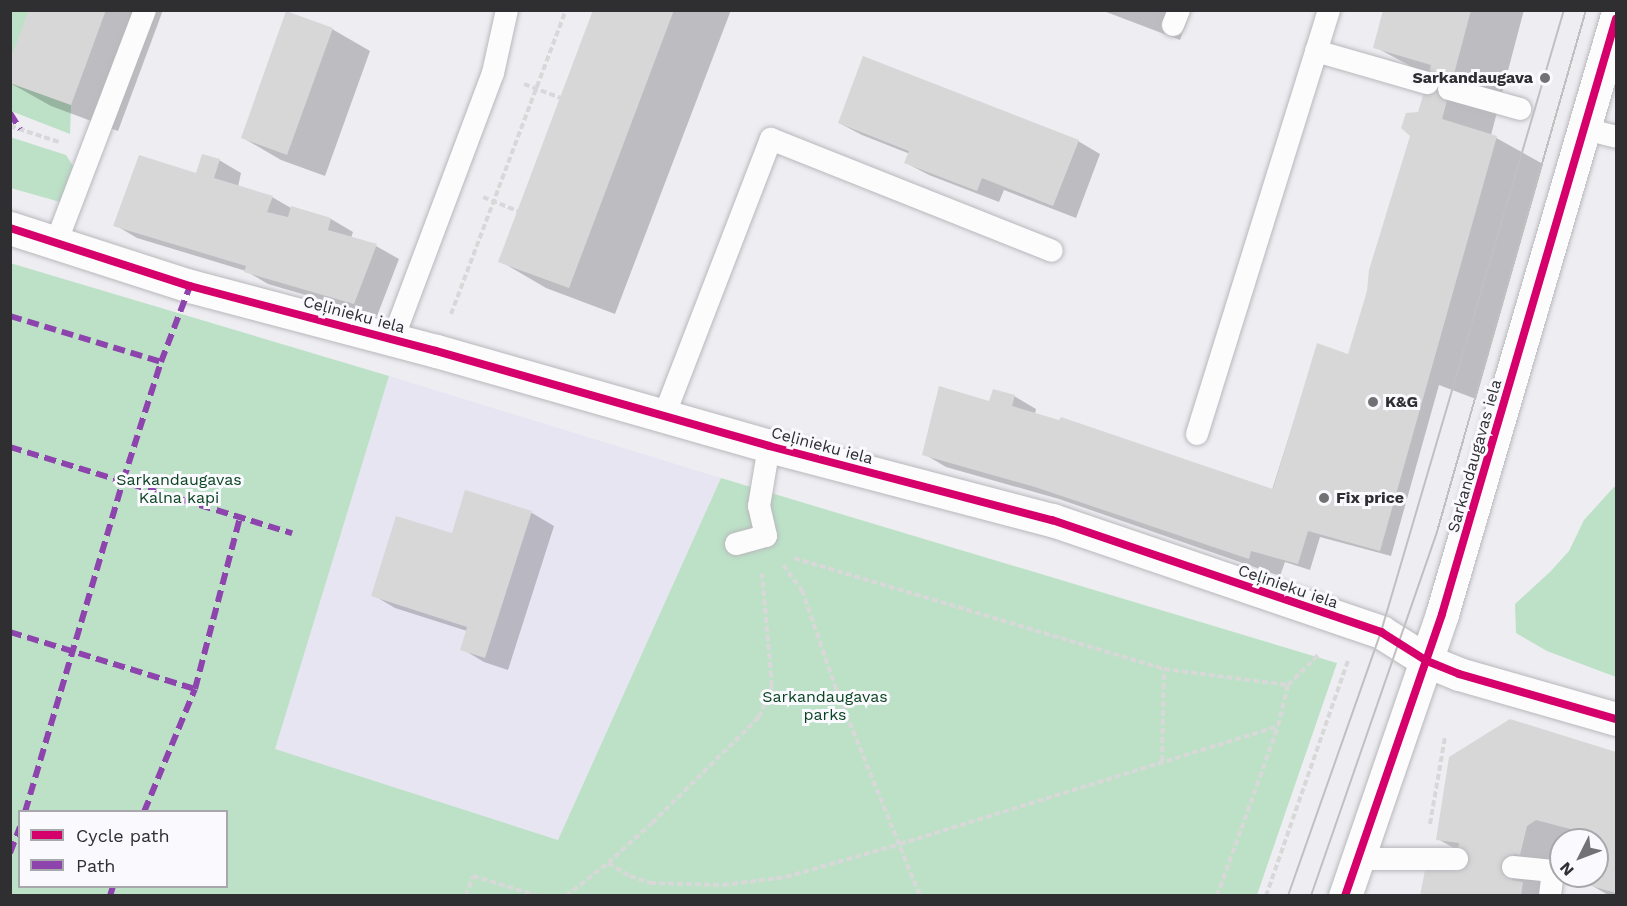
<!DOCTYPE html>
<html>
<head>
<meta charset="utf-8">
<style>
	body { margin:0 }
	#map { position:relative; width:1627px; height:906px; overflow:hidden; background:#ededf2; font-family:"Work Sans",sans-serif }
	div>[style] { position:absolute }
	.industrial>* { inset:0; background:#e8e5f3 }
	.green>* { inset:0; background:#bce1c7 }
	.shadow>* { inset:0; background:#0003 }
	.building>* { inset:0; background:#d8d7d8 }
	.path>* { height:4px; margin-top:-2px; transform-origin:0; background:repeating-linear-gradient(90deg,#d8d8d9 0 6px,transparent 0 9px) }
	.roads { filter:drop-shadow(0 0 2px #b8b8bc) drop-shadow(0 0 2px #b8b8bc) }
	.service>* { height:22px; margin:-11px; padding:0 11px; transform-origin:11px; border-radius:11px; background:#fcfcfd }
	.minor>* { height:33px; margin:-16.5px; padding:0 16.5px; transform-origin:16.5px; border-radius:16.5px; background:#fcfcfd }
	.tram>* { height:1.5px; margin:-0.75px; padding:0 0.75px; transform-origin:0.75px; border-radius:0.75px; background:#c0c0c1 }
	.quiet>* { height:6px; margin-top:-3px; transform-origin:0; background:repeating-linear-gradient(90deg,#8e44ad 0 12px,transparent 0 18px) }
	.cycleway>* { height:8px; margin:-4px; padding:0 4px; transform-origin:4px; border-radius:4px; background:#d6006c }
	.dots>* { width:16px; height:16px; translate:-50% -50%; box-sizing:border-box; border:3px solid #f9f9fe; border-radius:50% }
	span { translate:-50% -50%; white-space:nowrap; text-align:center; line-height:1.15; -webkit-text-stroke:6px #f9f9fe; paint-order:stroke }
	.poi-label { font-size:16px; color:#2f2f32; font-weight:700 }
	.right { translate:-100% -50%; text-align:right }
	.left { translate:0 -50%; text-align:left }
	.street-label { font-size:16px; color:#2f2f32 }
	.park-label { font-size:16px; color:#0a4421 }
	.frame { position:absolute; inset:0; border:12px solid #2f2f32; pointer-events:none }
	.legend { position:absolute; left:18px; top:810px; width:210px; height:78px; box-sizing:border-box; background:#f9f9fe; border:2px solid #a8a8ac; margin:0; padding:8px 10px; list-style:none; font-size:18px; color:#2f2f32 }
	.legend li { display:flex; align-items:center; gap:12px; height:30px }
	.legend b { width:30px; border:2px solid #a8a8ac }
	.north { position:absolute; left:1549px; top:828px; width:60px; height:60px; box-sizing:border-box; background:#f9f9fe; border:2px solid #a8a8ac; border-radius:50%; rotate:228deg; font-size:16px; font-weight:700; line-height:24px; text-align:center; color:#2f2f32 }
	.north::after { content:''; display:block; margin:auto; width:21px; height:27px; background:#727275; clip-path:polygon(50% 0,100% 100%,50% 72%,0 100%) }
</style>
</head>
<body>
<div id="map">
	<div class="industrial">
		<i style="clip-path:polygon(389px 376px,721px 478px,558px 840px,274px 749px)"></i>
	</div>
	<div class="green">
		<i style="clip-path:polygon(11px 11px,29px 11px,11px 60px)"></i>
		<i style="clip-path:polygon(10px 83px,71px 105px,70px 134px,11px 111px)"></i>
		<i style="clip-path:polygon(10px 137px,66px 155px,73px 166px,60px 202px,11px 188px)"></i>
		<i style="clip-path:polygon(evenodd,10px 263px,389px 376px,275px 749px,558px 840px,721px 478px,1337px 663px,1257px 895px,11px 895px,10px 263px,20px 812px,226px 812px,226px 886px,20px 886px,20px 812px)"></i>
		<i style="clip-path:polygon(1614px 487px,1616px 487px,1616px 677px,1547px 651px,1516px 633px,1515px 604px,1550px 572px,1569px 551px,1584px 520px)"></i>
	</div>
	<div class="shadow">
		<i style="clip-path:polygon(31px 10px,163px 10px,118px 131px,51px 106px,10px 83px)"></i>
		<i style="clip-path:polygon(595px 10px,731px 10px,615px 314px,546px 288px,500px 261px)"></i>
		<i style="clip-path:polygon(1101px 10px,1191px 10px,1180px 40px)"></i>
		<i style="clip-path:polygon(1385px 10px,1524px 10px,1491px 135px,1543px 164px,1476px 399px,1439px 385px,1391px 556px,1320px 537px,1310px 570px,1285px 562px,1280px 576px,1059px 499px,946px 467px,924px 454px,990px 403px,1014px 396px,1036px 409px,1035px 414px,1272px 490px,1318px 345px,1349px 356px,1429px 76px,1375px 47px)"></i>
		<i style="clip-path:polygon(332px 29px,370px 51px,325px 176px,281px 160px,243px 138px)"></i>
		<i style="clip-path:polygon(839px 123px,1078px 141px,1100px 154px,1076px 218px,1004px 190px,999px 202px,929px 175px,906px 163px,910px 154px,862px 135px)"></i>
		<i style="clip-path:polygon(219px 160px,241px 173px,238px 187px,272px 197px,291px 208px,331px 219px,353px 232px,351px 238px,376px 246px,399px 259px,377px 316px,268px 284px,246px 271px,137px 238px,115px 225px)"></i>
		<i style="clip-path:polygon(466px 492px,532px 513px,554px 526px,508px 670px,484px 662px,462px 649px,467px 631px,395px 608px,373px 595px,453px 535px)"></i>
		<i style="clip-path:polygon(1510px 721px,1616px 754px,1616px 896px,1610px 896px,1589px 884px,1591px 876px,1597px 876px,1597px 840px,1561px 840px,1561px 876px,1568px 876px,1567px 881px,1560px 879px,1559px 896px,1422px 896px,1459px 851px,1438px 839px)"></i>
	</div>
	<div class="building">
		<i style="clip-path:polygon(29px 10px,106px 10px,71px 105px,10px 83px,10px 60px)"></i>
		<i style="clip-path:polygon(593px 10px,674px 10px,569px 288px,498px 262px)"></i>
		<i style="clip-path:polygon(1383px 10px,1471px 10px,1442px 119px,1497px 136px,1380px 551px,1308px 531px,1298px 564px,1251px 551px,1249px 559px,1035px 487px,922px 455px,939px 386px,989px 401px,993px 389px,1015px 395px,1012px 406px,1059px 420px,1061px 417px,1273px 489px,1317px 343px,1348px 354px,1367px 291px,1369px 270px,1410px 136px,1401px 128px,1406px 113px,1418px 112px,1427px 83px,1431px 65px,1373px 48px)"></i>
		<i style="clip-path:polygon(286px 11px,333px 28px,287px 155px,241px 138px)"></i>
		<i style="clip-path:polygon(863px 56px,1079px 140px,1053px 206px,982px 178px,977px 191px,904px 163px,909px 151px,838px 123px)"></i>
		<i style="clip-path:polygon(202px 154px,220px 159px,214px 178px,273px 196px,267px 212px,288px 217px,291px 206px,331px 218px,328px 230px,377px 244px,354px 304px,244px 272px,246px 266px,113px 226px,139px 155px,196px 173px)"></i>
		<i style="clip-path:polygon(465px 490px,532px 511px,485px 658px,460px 650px,467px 627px,371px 596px,396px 516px,452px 533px)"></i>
		<i style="clip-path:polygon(1510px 719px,1616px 752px,1616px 893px,1588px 885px,1590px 876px,1597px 876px,1597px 850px,1601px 837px,1536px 820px,1527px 826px,1520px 855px,1514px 854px,1512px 880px,1523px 882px,1521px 896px,1420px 896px,1425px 870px,1455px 870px,1459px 843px,1436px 840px,1449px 757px)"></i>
	</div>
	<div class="path">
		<i style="left:524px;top:84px;width:39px;rotate:21deg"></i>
		<i style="left:10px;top:126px;width:52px;rotate:18.1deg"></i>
		<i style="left:483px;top:197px;width:37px;rotate:22deg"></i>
		<i style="left:451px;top:314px;width:325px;rotate:-69.3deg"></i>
		<i style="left:794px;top:558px;width:386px;rotate:16.7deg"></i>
		<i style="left:1164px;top:669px;width:125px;rotate:7.4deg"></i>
		<i style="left:783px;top:565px;width:31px;rotate:53deg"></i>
		<i style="left:802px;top:590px;width:105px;rotate:71deg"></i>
		<i style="left:836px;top:689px;width:223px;rotate:67.9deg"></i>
		<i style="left:1162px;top:761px;width:92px;rotate:-88.8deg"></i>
		<i style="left:1430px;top:824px;width:88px;rotate:-80.2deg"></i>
		<i style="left:608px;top:863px;width:26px;rotate:31deg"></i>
		<i style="left:630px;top:876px;width:21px;rotate:19deg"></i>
		<i style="left:650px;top:883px;width:73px;rotate:1.6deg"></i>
		<i style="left:723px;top:885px;width:64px;rotate:-7.2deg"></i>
		<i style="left:786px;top:877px;width:119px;rotate:-16.1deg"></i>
		<i style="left:900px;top:844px;width:396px;rotate:-17.3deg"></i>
		<i style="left:1278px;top:726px;width:42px;rotate:-76.3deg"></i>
		<i style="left:1288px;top:685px;width:45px;rotate:-45deg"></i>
		<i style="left:466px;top:896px;width:21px;rotate:-71deg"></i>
		<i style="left:473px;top:876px;width:69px;rotate:16.9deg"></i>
		<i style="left:566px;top:896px;width:53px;rotate:-38.2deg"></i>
		<i style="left:608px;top:863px;width:59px;rotate:-42.3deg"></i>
		<i style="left:652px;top:823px;width:151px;rotate:-44.7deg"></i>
		<i style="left:759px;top:717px;width:34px;rotate:-67deg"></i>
		<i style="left:772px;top:686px;width:113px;rotate:-95.1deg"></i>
		<i style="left:1217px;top:896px;width:180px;rotate:-70.2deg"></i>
		<i style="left:1266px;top:896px;width:249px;rotate:-70.8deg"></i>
	</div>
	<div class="roads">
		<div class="service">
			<i style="left:1173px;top:25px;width:16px;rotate:-68deg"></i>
			<i style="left:1316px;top:51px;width:116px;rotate:16.1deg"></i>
			<i style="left:1449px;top:89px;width:74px;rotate:15.7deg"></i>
			<i style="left:1585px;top:129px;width:32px;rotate:14deg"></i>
			<i style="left:56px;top:243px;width:249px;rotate:-69.1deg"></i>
			<i style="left:393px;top:339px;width:284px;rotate:-69.4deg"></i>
			<i style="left:493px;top:73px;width:65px;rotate:-77.5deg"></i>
			<i style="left:664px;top:416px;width:297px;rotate:-68.9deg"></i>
			<i style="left:771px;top:139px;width:302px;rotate:21.7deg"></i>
			<i style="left:1197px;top:434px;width:444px;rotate:-72.7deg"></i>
			<i style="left:736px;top:544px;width:31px;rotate:-15deg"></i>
			<i style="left:766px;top:536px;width:31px;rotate:-103deg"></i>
			<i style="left:759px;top:506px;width:61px;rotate:-80.5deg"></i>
			<i style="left:1358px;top:859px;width:99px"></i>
			<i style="left:1513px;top:867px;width:40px;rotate:5.7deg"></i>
			<i style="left:1553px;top:871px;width:25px;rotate:97deg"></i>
		</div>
		<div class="minor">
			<i style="left:10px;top:228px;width:189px;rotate:17.9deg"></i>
			<i style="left:190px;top:286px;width:254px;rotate:14.8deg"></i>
			<i style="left:436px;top:351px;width:346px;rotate:15.9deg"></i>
			<i style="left:769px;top:446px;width:293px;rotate:14.7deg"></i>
			<i style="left:1052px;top:520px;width:348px;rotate:18.8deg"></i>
			<i style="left:1381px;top:632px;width:54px;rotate:32.2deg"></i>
			<i style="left:1427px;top:661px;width:35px;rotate:22deg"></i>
			<i style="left:1459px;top:674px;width:163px;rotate:16deg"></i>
			<i style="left:1345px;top:896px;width:298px;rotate:-71deg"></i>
			<i style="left:1442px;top:614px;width:620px;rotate:-73.7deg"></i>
		</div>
	</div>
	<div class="tram">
		<i style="left:1288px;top:896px;width:280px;rotate:-70.6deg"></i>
		<i style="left:1381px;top:632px;width:648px;rotate:-73.61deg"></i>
		<i style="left:1311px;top:896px;width:385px;rotate:-70.9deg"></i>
		<i style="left:1437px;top:532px;width:543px;rotate:-74.07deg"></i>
	</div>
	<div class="quiet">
		<i style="left:10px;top:113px;width:19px;rotate:58deg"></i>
		<i style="left:10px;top:316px;width:158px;rotate:16.9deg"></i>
		<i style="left:10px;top:447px;width:295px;rotate:17deg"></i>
		<i style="left:10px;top:632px;width:194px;rotate:17.1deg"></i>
		<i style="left:25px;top:812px;width:345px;rotate:-73.5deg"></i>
		<i style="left:123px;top:481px;width:125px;rotate:-72.3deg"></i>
		<i style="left:161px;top:362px;width:81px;rotate:-69.1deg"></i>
		<i style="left:144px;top:812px;width:133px;rotate:-67.5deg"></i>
		<i style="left:195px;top:689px;width:178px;rotate:-75.3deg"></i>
		<i style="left:10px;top:853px;width:28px;rotate:-69deg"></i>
		<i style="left:110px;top:896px;width:10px;rotate:-73deg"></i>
	</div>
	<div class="cycleway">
		<i style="left:10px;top:228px;width:189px;rotate:17.9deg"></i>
		<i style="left:190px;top:286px;width:254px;rotate:14.8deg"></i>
		<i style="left:436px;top:351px;width:346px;rotate:15.9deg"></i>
		<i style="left:769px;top:446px;width:293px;rotate:14.7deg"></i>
		<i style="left:1052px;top:520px;width:348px;rotate:18.8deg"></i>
		<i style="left:1381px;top:632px;width:54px;rotate:32.2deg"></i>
		<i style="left:1427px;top:661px;width:35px;rotate:22deg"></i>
		<i style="left:1459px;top:674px;width:163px;rotate:16deg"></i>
		<i style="left:1345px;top:896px;width:298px;rotate:-71deg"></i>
		<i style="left:1442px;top:614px;width:620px;rotate:-73.7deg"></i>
	</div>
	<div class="dots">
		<i style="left:1545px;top:78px;background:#727275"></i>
		<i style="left:1373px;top:402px;background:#727275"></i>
		<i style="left:1324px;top:498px;background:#727275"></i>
	</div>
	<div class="poi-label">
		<span class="right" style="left:1533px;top:78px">Sarkandaugava</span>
		<span class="left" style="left:1385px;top:402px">K&amp;G</span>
		<span class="left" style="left:1336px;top:498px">Fix price</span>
	</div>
	<div class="street-label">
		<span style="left:354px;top:315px;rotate:15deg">Ceļinieku iela</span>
		<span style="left:822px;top:446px;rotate:15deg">Ceļinieku iela</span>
		<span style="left:1475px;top:456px;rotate:-74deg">Sarkandaugavas iela</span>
		<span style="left:1288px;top:587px;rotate:19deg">Ceļinieku iela</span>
	</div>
	<div class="park-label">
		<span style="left:179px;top:489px">Sarkandaugavas<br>Kalna kapi</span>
		<span style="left:825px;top:706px">Sarkandaugavas<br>parks</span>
	</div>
	<div class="frame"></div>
	<ul class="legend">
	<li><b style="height:8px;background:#d6006c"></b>Cycle path</li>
	<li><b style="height:8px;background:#8e44ad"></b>Path</li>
	</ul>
	<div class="north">N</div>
</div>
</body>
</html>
